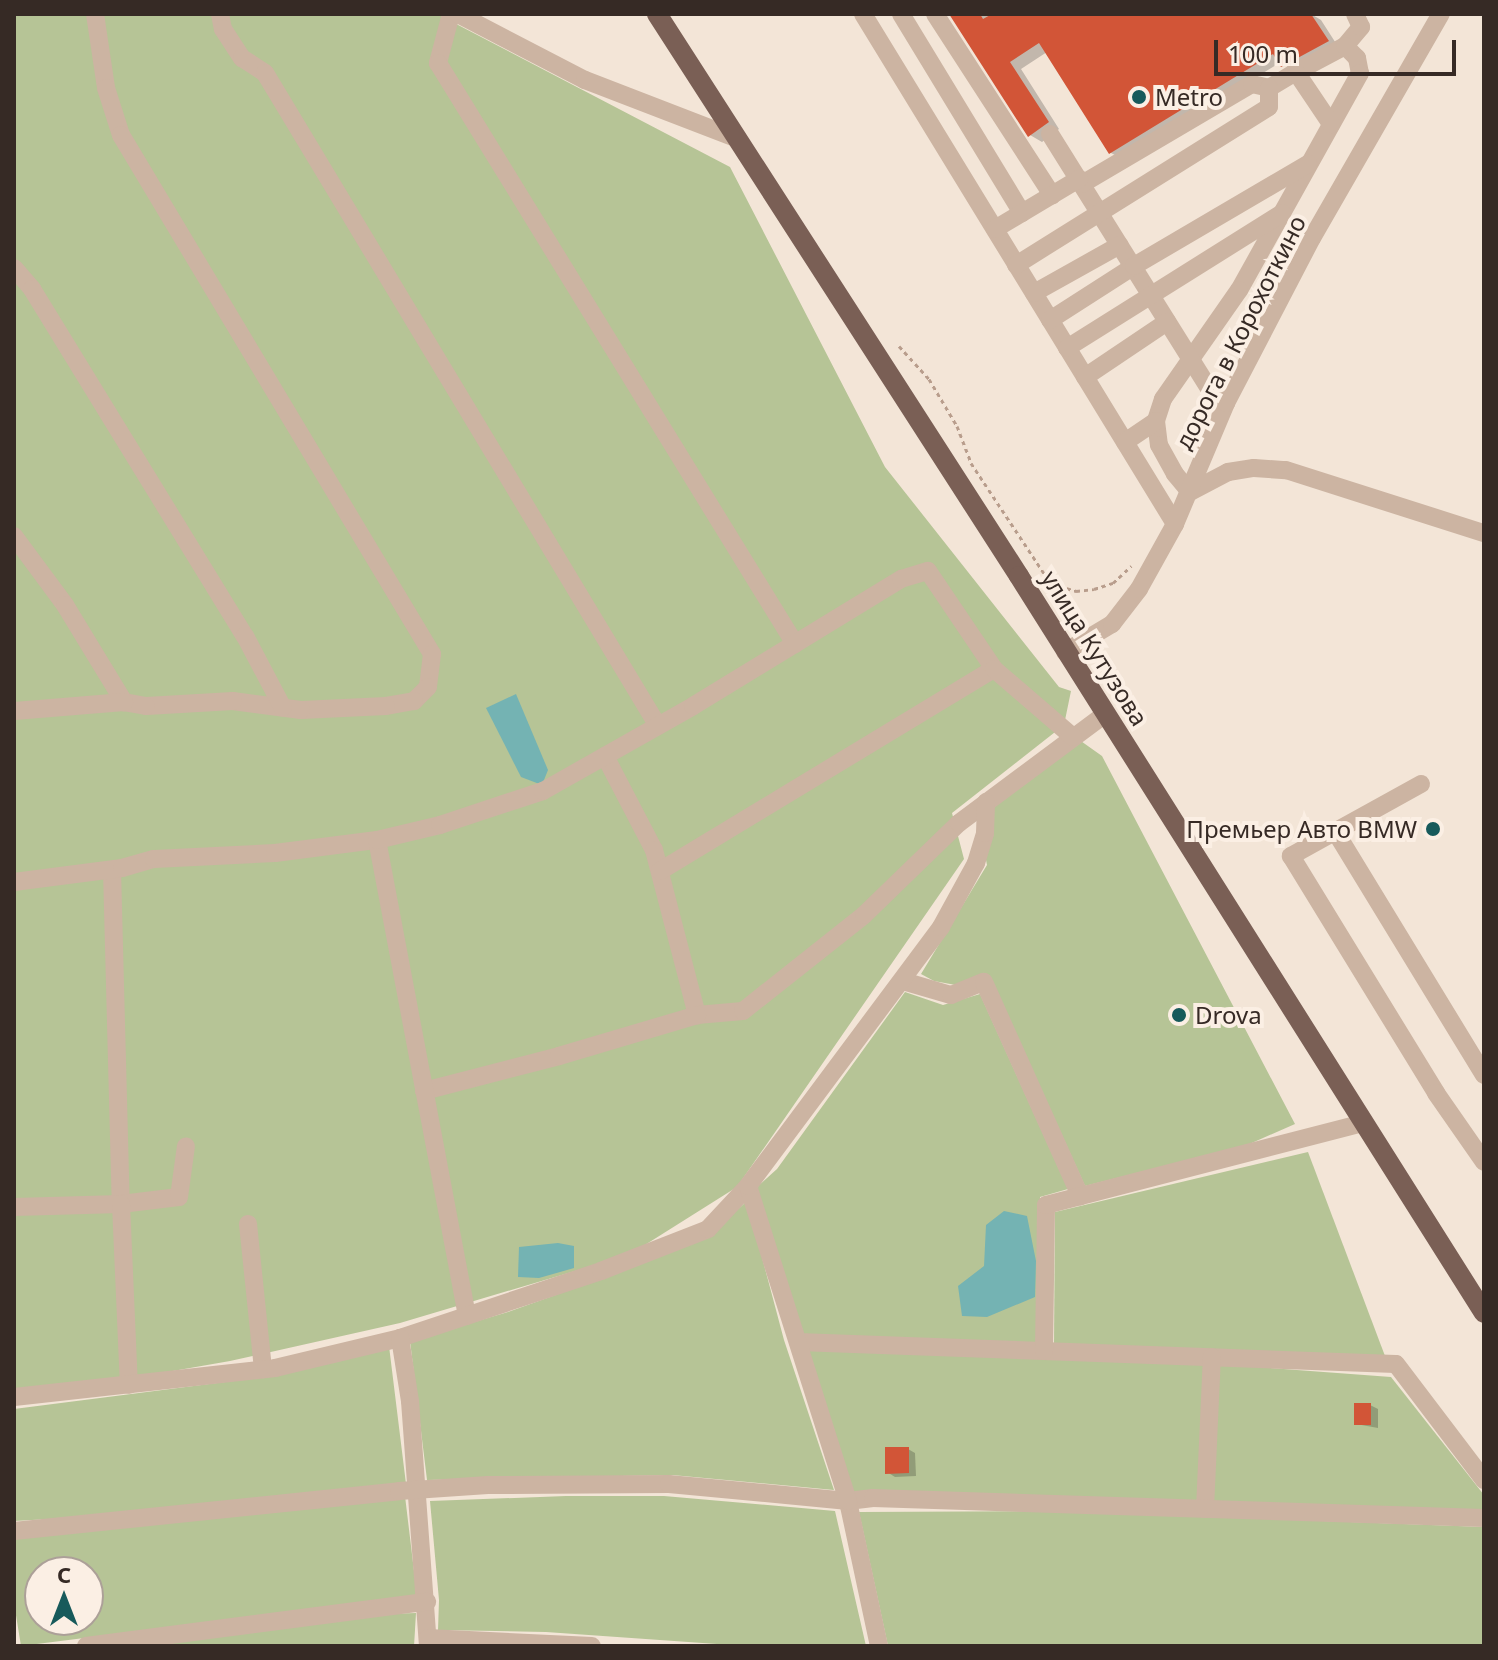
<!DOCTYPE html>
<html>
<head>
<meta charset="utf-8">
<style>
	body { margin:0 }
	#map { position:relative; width:1498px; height:1660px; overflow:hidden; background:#f3e5d7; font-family:"Noto Sans",sans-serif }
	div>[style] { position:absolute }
	.green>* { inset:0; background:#b6c496 }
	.water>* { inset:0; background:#74b3b3 }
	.shadow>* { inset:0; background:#0003 }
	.building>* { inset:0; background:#d25537 }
	.path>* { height:3px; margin-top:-1.5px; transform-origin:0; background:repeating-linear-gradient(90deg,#b89d8c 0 4px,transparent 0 8px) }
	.minor>* { height:18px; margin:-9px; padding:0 9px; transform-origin:9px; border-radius:9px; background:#ccb4a2 }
	.major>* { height:20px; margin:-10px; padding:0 10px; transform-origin:10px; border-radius:10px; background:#7a5f55 }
	.dots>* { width:22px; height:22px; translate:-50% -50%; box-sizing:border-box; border:4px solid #fbefe4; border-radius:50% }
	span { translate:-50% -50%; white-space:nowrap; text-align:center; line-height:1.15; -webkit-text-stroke:8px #fbefe4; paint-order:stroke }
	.poi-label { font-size:24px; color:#362a25 }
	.left { translate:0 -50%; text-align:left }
	.right { translate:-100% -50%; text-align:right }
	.street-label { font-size:24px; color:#362a25 }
	.frame { position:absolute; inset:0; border:16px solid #362a25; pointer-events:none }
	.north { position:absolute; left:24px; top:1556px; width:80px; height:80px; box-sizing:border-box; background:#fbefe4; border:2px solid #aca098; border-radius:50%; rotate:0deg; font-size:22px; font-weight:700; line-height:32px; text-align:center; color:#362a25 }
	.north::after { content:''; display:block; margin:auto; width:28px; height:36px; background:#175a5b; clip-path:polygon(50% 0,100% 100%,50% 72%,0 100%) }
	.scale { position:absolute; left:1214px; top:40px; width:242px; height:36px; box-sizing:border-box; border:4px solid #362a25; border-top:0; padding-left:10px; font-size:24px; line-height:28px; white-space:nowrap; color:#362a25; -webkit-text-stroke:6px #fbefe4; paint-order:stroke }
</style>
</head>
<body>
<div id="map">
	<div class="green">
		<i style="clip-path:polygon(14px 14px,437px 14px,730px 167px,885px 467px,1059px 687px,1071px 691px,1064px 725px,952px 813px,964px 859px,737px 1187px,629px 1255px,400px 1323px,230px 1361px,53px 1392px,14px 1388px)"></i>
		<i style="clip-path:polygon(1078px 739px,1102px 756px,1295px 1124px,1245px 1146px,1085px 1186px,989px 975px,961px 986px,934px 981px,921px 974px,987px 865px,978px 818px)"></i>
		<i style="clip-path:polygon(905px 992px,943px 1005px,980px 994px,1068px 1189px,1040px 1197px,1039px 1345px,800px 1335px,757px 1187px,777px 1169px)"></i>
		<i style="clip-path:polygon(1308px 1152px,1385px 1356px,1054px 1344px,1055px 1212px)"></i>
		<i style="clip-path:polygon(747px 1201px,784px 1340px,834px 1490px,672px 1475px,427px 1480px,410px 1341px,508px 1312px,631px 1268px,712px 1233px)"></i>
		<i style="clip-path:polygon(389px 1346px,406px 1484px,121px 1515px,14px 1521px,14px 1409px,271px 1376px)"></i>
		<i style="clip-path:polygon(807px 1349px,1205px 1364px,1198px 1502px,851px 1492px)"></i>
		<i style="clip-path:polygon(1218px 1364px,1391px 1377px,1484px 1495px,1484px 1510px,1211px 1505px)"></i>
		<i style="clip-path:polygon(evenodd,405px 1496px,417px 1596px,21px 1646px,14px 1603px,14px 1538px,405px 1496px,40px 1572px,88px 1572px,88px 1620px,40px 1620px,40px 1572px)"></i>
		<i style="clip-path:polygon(566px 1496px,664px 1496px,835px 1511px,866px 1646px,731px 1645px,546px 1632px,438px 1630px,439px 1600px,430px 1501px)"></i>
		<i style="clip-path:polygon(1060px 1511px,1484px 1527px,1484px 1646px,888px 1646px,859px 1512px)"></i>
		<i style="clip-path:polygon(416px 1613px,414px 1646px,138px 1646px,359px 1615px)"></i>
	</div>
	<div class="water">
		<i style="clip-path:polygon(516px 694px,548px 770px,542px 785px,521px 777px,486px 708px)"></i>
		<i style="clip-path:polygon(1004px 1211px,1027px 1216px,1036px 1261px,1035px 1297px,987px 1317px,962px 1316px,958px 1286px,984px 1266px,986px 1225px)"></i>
		<i style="clip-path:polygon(558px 1243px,574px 1246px,574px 1268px,539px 1278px,518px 1277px,519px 1247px)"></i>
	</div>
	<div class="shadow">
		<i style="clip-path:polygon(952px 14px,1311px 14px,1321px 20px,1339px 48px,1295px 72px,1281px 62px,1123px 159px,1111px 153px,1047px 52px,1021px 69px,1059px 129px,1042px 142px,1030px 135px)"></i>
		<i style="clip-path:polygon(1370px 1405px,1378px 1409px,1378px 1428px,1356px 1424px)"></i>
		<i style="clip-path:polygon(908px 1449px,915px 1453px,916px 1476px,895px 1477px,887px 1472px)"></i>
	</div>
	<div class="building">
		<i style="clip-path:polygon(949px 14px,980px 14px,983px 19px,992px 14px,1311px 14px,1329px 41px,1281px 67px,1273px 54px,1109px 154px,1039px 43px,1010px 62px,1049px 122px,1028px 137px)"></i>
		<i style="clip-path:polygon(1354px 1403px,1371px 1403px,1371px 1425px,1354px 1425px)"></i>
		<i style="clip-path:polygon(885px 1447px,909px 1447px,909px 1473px,885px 1474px)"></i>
	</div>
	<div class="path">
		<i style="left:899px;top:346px;width:45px;rotate:47.7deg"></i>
		<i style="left:929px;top:379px;width:55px;rotate:59.2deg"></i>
		<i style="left:957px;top:426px;width:40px;rotate:69deg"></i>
		<i style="left:971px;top:463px;width:134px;rotate:56.5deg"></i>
		<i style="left:1045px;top:575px;width:18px;rotate:38deg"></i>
		<i style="left:1059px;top:586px;width:18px;rotate:16deg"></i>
		<i style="left:1076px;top:591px;width:18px;rotate:-6deg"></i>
		<i style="left:1094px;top:589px;width:20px;rotate:-18deg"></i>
		<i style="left:1113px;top:583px;width:25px;rotate:-43deg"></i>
	</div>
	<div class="minor">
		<i style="left:95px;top:14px;width:75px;rotate:81.5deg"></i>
		<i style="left:106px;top:88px;width:49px;rotate:72.3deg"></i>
		<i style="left:121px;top:135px;width:605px;rotate:59.07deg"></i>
		<i style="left:432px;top:654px;width:33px;rotate:97deg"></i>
		<i style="left:428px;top:687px;width:20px;rotate:135deg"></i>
		<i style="left:414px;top:701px;width:28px;rotate:170deg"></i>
		<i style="left:386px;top:706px;width:85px;rotate:177.3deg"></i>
		<i style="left:301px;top:710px;width:69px;rotate:-172.5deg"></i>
		<i style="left:233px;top:701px;width:87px;rotate:176.7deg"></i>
		<i style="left:146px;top:706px;width:22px;rotate:-170deg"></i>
		<i style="left:220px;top:14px;width:15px;rotate:79deg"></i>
		<i style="left:223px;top:29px;width:35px;rotate:57deg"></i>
		<i style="left:242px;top:58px;width:27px;rotate:33deg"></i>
		<i style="left:265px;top:73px;width:762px;rotate:58.96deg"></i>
		<i style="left:451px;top:14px;width:51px;rotate:104.9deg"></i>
		<i style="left:438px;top:63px;width:682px;rotate:58.43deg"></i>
		<i style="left:458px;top:14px;width:143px;rotate:27.5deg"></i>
		<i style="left:585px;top:80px;width:161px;rotate:21.1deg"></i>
		<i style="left:863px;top:14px;width:598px;rotate:58.54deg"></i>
		<i style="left:901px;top:14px;width:233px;rotate:58.7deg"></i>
		<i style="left:935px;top:14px;width:216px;rotate:57.1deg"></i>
		<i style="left:1345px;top:46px;width:25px;rotate:-50deg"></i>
		<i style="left:1361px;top:27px;width:14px;rotate:-115deg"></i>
		<i style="left:1296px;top:72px;width:55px;rotate:-28deg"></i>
		<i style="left:1345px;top:46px;width:17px;rotate:45deg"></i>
		<i style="left:1357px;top:58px;width:15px;rotate:79deg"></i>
		<i style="left:1360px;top:73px;width:248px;rotate:119.1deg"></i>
		<i style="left:1239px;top:290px;width:133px;rotate:124.9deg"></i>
		<i style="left:1163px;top:399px;width:23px;rotate:108deg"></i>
		<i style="left:1156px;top:421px;width:24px;rotate:83deg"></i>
		<i style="left:1159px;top:445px;width:33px;rotate:61deg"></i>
		<i style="left:1175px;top:474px;width:23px;rotate:50deg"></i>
		<i style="left:1190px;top:492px;width:43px;rotate:-27.8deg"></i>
		<i style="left:1228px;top:472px;width:26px;rotate:-9deg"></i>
		<i style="left:1254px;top:468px;width:32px;rotate:4deg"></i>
		<i style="left:1286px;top:470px;width:208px;rotate:17.7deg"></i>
		<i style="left:1050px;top:134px;width:309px;rotate:58deg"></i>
		<i style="left:1214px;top:396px;width:14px;rotate:30deg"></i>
		<i style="left:1082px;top:184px;width:197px;rotate:-30.5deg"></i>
		<i style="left:1252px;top:84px;width:17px;rotate:13deg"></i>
		<i style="left:1269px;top:88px;width:31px;rotate:-31deg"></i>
		<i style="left:1296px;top:72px;width:63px;rotate:56.1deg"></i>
		<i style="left:995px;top:229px;width:98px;rotate:-30.8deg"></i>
		<i style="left:1016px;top:265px;width:298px;rotate:-32deg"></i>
		<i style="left:1269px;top:107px;width:19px;rotate:-90deg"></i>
		<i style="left:14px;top:268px;width:28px;rotate:49deg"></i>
		<i style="left:32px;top:289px;width:407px;rotate:58.5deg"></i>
		<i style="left:245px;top:636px;width:81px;rotate:62.2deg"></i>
		<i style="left:1034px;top:293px;width:98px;rotate:-29.2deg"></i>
		<i style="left:1050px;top:320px;width:100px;rotate:-32.7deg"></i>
		<i style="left:1134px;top:266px;width:202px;rotate:-30.4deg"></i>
		<i style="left:1067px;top:348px;width:254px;rotate:-32.1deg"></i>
		<i style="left:1085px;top:377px;width:99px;rotate:-33.9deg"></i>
		<i style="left:1125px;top:442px;width:37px;rotate:-34deg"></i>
		<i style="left:14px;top:536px;width:86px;rotate:53.5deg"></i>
		<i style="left:65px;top:605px;width:114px;rotate:58.7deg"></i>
		<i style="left:124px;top:702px;width:110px;rotate:175.3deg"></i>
		<i style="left:1065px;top:652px;width:55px;rotate:-30.8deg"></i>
		<i style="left:1112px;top:624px;width:44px;rotate:-52.4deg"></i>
		<i style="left:1139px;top:589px;width:74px;rotate:-61deg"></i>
		<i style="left:1175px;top:524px;width:131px;rotate:-67.1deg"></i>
		<i style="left:1226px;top:403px;width:186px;rotate:-62.5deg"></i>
		<i style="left:1312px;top:238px;width:258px;rotate:-60.1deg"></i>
		<i style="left:605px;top:756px;width:106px;rotate:62.5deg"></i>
		<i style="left:654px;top:850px;width:171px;rotate:75.4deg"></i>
		<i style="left:697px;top:1015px;width:46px;rotate:-5deg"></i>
		<i style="left:743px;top:1011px;width:154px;rotate:-38.4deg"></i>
		<i style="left:864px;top:915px;width:132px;rotate:-44.1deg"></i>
		<i style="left:959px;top:823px;width:182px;rotate:-36.7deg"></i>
		<i style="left:1421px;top:784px;width:149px;rotate:151deg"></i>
		<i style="left:1291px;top:856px;width:278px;rotate:58.5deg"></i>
		<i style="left:1436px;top:1093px;width:84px;rotate:55.2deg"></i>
		<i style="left:1335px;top:831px;width:286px;rotate:58.6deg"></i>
		<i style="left:112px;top:870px;width:334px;rotate:88.5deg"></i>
		<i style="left:121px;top:1204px;width:58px;rotate:-6.9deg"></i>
		<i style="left:179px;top:1197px;width:51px;rotate:-82.2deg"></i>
		<i style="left:660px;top:871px;width:390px;rotate:-31.2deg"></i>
		<i style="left:14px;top:882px;width:109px;rotate:-7.4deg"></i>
		<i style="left:122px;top:868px;width:33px;rotate:-16deg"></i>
		<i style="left:154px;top:859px;width:121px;rotate:-2.8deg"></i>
		<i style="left:275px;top:853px;width:103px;rotate:-7.3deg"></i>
		<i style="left:903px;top:981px;width:50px;rotate:16.3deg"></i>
		<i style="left:951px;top:995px;width:35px;rotate:-22deg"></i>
		<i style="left:984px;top:982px;width:235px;rotate:65.8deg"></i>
		<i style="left:424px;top:1091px;width:139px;rotate:-14.5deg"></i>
		<i style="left:559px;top:1056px;width:144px;rotate:-16.5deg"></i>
		<i style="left:14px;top:1207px;width:107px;rotate:-1.6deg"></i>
		<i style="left:121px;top:1204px;width:181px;rotate:87.5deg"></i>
		<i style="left:248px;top:1224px;width:146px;rotate:84.1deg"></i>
		<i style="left:467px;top:1316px;width:484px;rotate:-100.7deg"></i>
		<i style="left:377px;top:840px;width:65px;rotate:-13.4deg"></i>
		<i style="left:440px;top:825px;width:108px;rotate:-18.3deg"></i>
		<i style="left:543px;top:791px;width:172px;rotate:-29.5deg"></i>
		<i style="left:693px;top:706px;width:244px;rotate:-31.4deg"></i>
		<i style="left:901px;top:579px;width:28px;rotate:-17deg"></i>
		<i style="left:928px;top:571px;width:118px;rotate:56deg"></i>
		<i style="left:994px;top:669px;width:104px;rotate:40.7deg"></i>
		<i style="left:400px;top:1338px;width:212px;rotate:-18.4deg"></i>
		<i style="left:601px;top:1271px;width:115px;rotate:-21.4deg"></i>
		<i style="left:708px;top:1229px;width:59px;rotate:-47.1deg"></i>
		<i style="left:798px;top:1342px;width:598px;rotate:2.11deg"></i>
		<i style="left:1396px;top:1364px;width:146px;rotate:52.8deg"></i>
		<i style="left:1044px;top:1351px;width:146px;rotate:-89.2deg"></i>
		<i style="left:1046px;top:1205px;width:328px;rotate:-14.5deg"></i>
		<i style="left:14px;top:1397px;width:263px;rotate:-6.3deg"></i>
		<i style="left:275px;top:1368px;width:129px;rotate:-13.5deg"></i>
		<i style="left:400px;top:1338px;width:64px;rotate:81deg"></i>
		<i style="left:410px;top:1401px;width:246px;rotate:85.8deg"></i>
		<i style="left:1205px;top:1509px;width:152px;rotate:-87.4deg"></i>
		<i style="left:14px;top:1531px;width:387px;rotate:-5.9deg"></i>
		<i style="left:399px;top:1491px;width:89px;rotate:-3.9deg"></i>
		<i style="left:488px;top:1485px;width:181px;rotate:-0.3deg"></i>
		<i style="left:669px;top:1484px;width:180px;rotate:5.4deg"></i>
		<i style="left:848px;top:1501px;width:25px;rotate:-7deg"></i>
		<i style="left:873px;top:1498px;width:611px;rotate:1.87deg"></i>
		<i style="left:428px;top:1638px;width:164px;rotate:2.8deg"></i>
		<i style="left:86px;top:1646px;width:344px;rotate:-7.4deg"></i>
		<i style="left:879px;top:1646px;width:148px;rotate:-102.1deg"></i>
		<i style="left:848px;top:1501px;width:330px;rotate:-107.6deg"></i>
		<i style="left:748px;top:1186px;width:323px;rotate:-53.3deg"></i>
		<i style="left:941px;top:927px;width:73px;rotate:-61.3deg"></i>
		<i style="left:976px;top:863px;width:31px;rotate:-73deg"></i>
		<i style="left:985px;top:833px;width:31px;rotate:-88deg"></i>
	</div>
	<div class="major">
		<i style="left:657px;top:14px;width:668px;rotate:57.21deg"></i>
		<i style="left:1019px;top:576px;width:871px;rotate:57.75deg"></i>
	</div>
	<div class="dots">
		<i style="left:1139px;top:97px;background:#175a5b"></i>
		<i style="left:1433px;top:829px;background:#175a5b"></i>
		<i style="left:1179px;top:1015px;background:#175a5b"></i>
	</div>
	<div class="poi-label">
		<span class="left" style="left:1155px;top:97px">Metro</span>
		<span class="right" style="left:1417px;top:829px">Премьер Авто BMW</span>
		<span class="left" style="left:1195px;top:1015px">Drova</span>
	</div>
	<div class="street-label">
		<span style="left:1240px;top:332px;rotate:-63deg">дорога в Корохоткино</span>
		<span style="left:1095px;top:648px;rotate:58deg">улица Кутузова</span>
	</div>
	<div class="frame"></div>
	<div class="north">С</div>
	<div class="scale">100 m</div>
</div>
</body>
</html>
